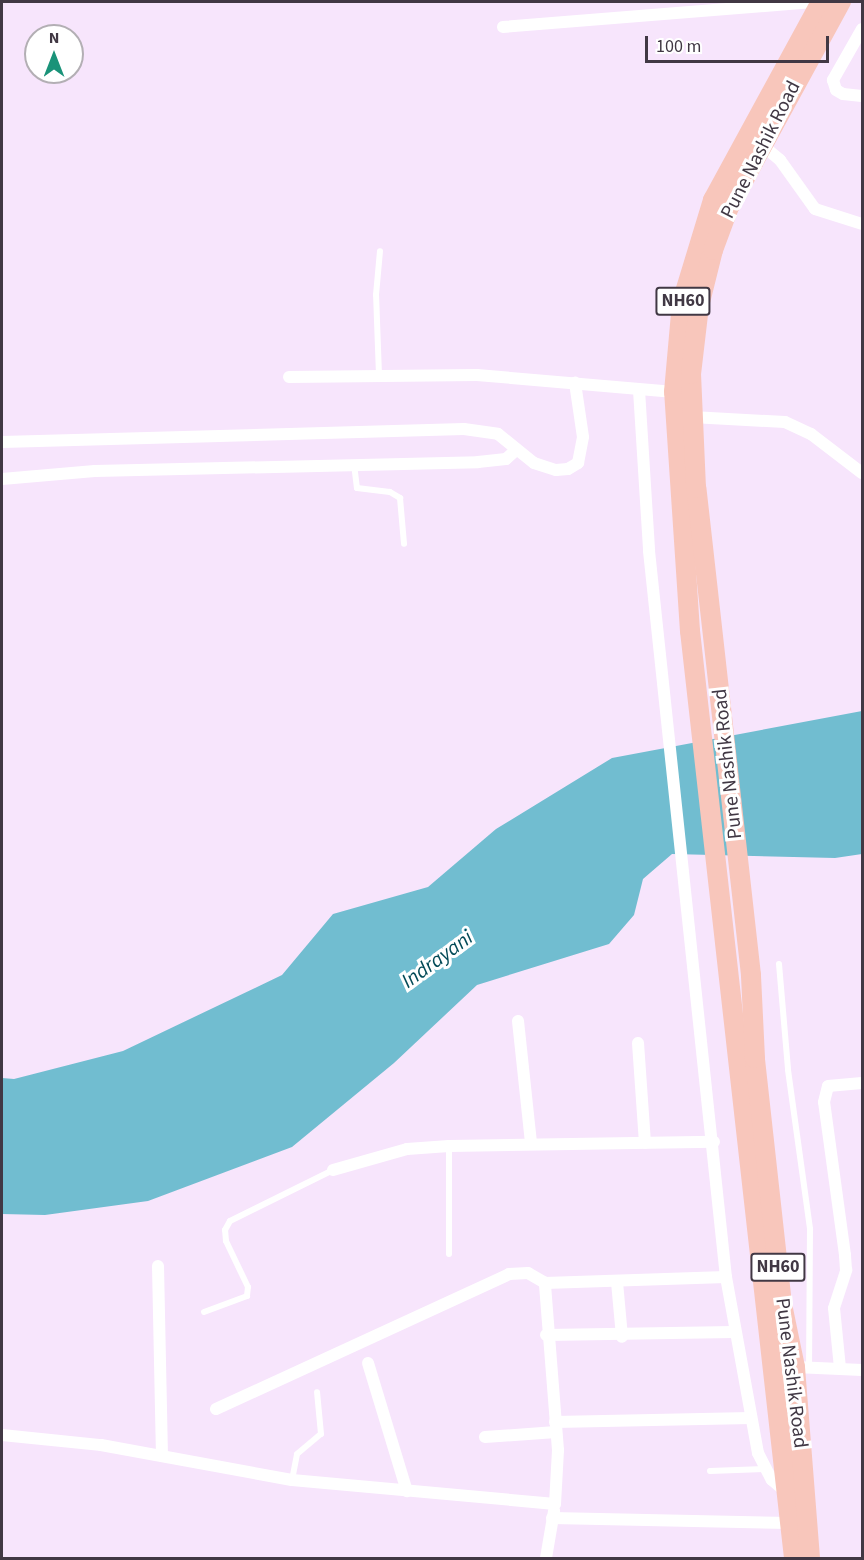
<!DOCTYPE html>
<html>
<head>
<meta charset="utf-8">
<style>
	body { margin:0 }
	#map { position:relative; width:864px; height:1560px; overflow:hidden; background:#f7e5fc; font-family:"Source Sans 3",sans-serif }
	div>[style] { position:absolute }
	.water>* { inset:0; background:#71bdd0 }
	.service>* { height:6px; margin:-3px; padding:0 3px; transform-origin:3px; border-radius:3px; background:#fff }
	.minor>* { height:12px; margin:-6px; padding:0 6px; transform-origin:6px; border-radius:6px; background:#fff }
	.trunk>* { height:20px; margin:-10px; padding:0 10px; transform-origin:10px; border-radius:10px; background:#f8c6bb }
	span { translate:-50% -50%; white-space:nowrap; text-align:center; line-height:1.15; -webkit-text-stroke:6px #fff; paint-order:stroke }
	.shield-label span { padding:2px 4px; background:#fff; border:2px solid; border-radius:4px; -webkit-text-stroke-width:0 }
	.shield-label { font-size:18px; color:#413844; font-weight:700 }
	.street-label { font-size:20px; color:#413844 }
	.water-label { font-size:21px; color:#024a57; font-style:italic }
	.frame { position:absolute; inset:0; border:3px solid #413844; pointer-events:none }
	.north { position:absolute; left:24px; top:24px; width:60px; height:60px; box-sizing:border-box; background:#fff; border:2px solid #b3afb4; border-radius:50%; rotate:0deg; font-size:16px; font-weight:700; line-height:24px; text-align:center; color:#413844 }
	.north::after { content:''; display:block; margin:auto; width:21px; height:27px; background:#1a9379; clip-path:polygon(50% 0,100% 100%,50% 72%,0 100%) }
	.scale { position:absolute; left:645px; top:36px; width:184px; height:27px; box-sizing:border-box; border:3px solid #413844; border-top:0; padding-left:8px; font-size:18px; line-height:21px; white-space:nowrap; color:#413844; -webkit-text-stroke:4px #fff; paint-order:stroke }
</style>
</head>
<body>
<div id="map">
	<div class="water">
		<i style="clip-path:polygon(862px 711px,862px 854px,835px 858px,672px 854px,643px 879px,634px 915px,609px 944px,477px 985px,394px 1063px,292px 1147px,148px 1201px,45px 1215px,2px 1214px,2px 1078px,14px 1079px,123px 1051px,282px 975px,333px 914px,428px 887px,496px 829px,612px 758px)"></i>
	</div>
	<div class="service">
		<i style="left:379px;top:375px;width:80px;rotate:-92.1deg"></i>
		<i style="left:376px;top:295px;width:44px;rotate:-84.8deg"></i>
		<i style="left:354px;top:464px;width:24px;rotate:83deg"></i>
		<i style="left:357px;top:488px;width:33px;rotate:7deg"></i>
		<i style="left:390px;top:492px;width:12px;rotate:31deg"></i>
		<i style="left:400px;top:498px;width:46px;rotate:85deg"></i>
		<i style="left:779px;top:964px;width:106px;rotate:85.1deg"></i>
		<i style="left:788px;top:1070px;width:161px;rotate:82.1deg"></i>
		<i style="left:810px;top:1229px;width:138px;rotate:90.4deg"></i>
		<i style="left:449px;top:1254px;width:108px;rotate:-90deg"></i>
		<i style="left:204px;top:1312px;width:46px;rotate:-20.4deg"></i>
		<i style="left:247px;top:1296px;width:9px;rotate:-84deg"></i>
		<i style="left:248px;top:1287px;width:51px;rotate:-115.6deg"></i>
		<i style="left:226px;top:1241px;width:11px;rotate:-95deg"></i>
		<i style="left:225px;top:1230px;width:10px;rotate:-61deg"></i>
		<i style="left:230px;top:1221px;width:115px;rotate:-26.3deg"></i>
		<i style="left:710px;top:1471px;width:54px;rotate:-2.1deg"></i>
		<i style="left:292px;top:1480px;width:26px;rotate:-79deg"></i>
		<i style="left:297px;top:1454px;width:31px;rotate:-40deg"></i>
		<i style="left:321px;top:1434px;width:42px;rotate:-95.4deg"></i>
	</div>
	<div class="minor">
		<i style="left:503px;top:27px;width:314px;rotate:-4.6deg"></i>
		<i style="left:862px;top:29px;width:59px;rotate:119.6deg"></i>
		<i style="left:833px;top:80px;width:10px;rotate:73deg"></i>
		<i style="left:836px;top:90px;width:8px;rotate:30deg"></i>
		<i style="left:843px;top:94px;width:19px;rotate:6deg"></i>
		<i style="left:761px;top:144px;width:25px;rotate:40deg"></i>
		<i style="left:780px;top:160px;width:60px;rotate:54.5deg"></i>
		<i style="left:815px;top:209px;width:49px;rotate:17.7deg"></i>
		<i style="left:289px;top:377px;width:188px;rotate:-0.6deg"></i>
		<i style="left:477px;top:375px;width:198px;rotate:4.9deg"></i>
		<i style="left:639px;top:390px;width:161px;rotate:86.4deg"></i>
		<i style="left:649px;top:551px;width:730px;rotate:83.95deg"></i>
		<i style="left:726px;top:1277px;width:179px;rotate:79.7deg"></i>
		<i style="left:758px;top:1453px;width:30px;rotate:63deg"></i>
		<i style="left:772px;top:1480px;width:17px;rotate:40deg"></i>
		<i style="left:692px;top:417px;width:93px;rotate:3.1deg"></i>
		<i style="left:785px;top:422px;width:29px;rotate:25deg"></i>
		<i style="left:811px;top:434px;width:64px;rotate:37.4deg"></i>
		<i style="left:2px;top:442px;width:462px;rotate:-1.6deg"></i>
		<i style="left:464px;top:429px;width:34px;rotate:8deg"></i>
		<i style="left:498px;top:434px;width:46px;rotate:38.9deg"></i>
		<i style="left:534px;top:463px;width:23px;rotate:18deg"></i>
		<i style="left:556px;top:470px;width:12px;rotate:-5deg"></i>
		<i style="left:568px;top:469px;width:12px;rotate:-31deg"></i>
		<i style="left:578px;top:463px;width:26px;rotate:-79deg"></i>
		<i style="left:583px;top:437px;width:55px;rotate:-98.4deg"></i>
		<i style="left:2px;top:479px;width:93px;rotate:-4.9deg"></i>
		<i style="left:95px;top:471px;width:383px;rotate:-1.3deg"></i>
		<i style="left:478px;top:462px;width:28px;rotate:-6deg"></i>
		<i style="left:506px;top:459px;width:13px;rotate:-42deg"></i>
		<i style="left:518px;top:1021px;width:123px;rotate:83.9deg"></i>
		<i style="left:638px;top:1043px;width:100px;rotate:86deg"></i>
		<i style="left:333px;top:1170px;width:77px;rotate:-15.8deg"></i>
		<i style="left:407px;top:1149px;width:42px;rotate:-4.1deg"></i>
		<i style="left:449px;top:1146px;width:265px;rotate:-0.9deg"></i>
		<i style="left:158px;top:1266px;width:190px;rotate:88.8deg"></i>
		<i style="left:617px;top:1282px;width:55px;rotate:84.8deg"></i>
		<i style="left:546px;top:1335px;width:188px;rotate:-0.9deg"></i>
		<i style="left:368px;top:1363px;width:134px;rotate:73.1deg"></i>
		<i style="left:795px;top:1367px;width:67px;rotate:2.6deg"></i>
		<i style="left:840px;top:1368px;width:60px;rotate:-95.7deg"></i>
		<i style="left:834px;top:1308px;width:40px;rotate:-72deg"></i>
		<i style="left:846px;top:1270px;width:15px;rotate:-94deg"></i>
		<i style="left:845px;top:1255px;width:154px;rotate:-97.8deg"></i>
		<i style="left:824px;top:1102px;width:16px;rotate:-76deg"></i>
		<i style="left:828px;top:1086px;width:34px;rotate:-5deg"></i>
		<i style="left:216px;top:1409px;width:323px;rotate:-24.7deg"></i>
		<i style="left:509px;top:1274px;width:19px;rotate:-3deg"></i>
		<i style="left:528px;top:1273px;width:20px;rotate:30deg"></i>
		<i style="left:555px;top:1422px;width:196px;rotate:-1.2deg"></i>
		<i style="left:2px;top:1435px;width:100px;rotate:5.8deg"></i>
		<i style="left:101px;top:1445px;width:194px;rotate:10.4deg"></i>
		<i style="left:292px;top:1480px;width:264px;rotate:5.2deg"></i>
		<i style="left:555px;top:1504px;width:54px;rotate:-86.8deg"></i>
		<i style="left:558px;top:1450px;width:168px;rotate:-94.5deg"></i>
		<i style="left:545px;top:1283px;width:181px;rotate:-1.9deg"></i>
		<i style="left:485px;top:1437px;width:71px;rotate:-4deg"></i>
		<i style="left:552px;top:1518px;width:238px;rotate:1.2deg"></i>
		<i style="left:546px;top:1558px;width:48px;rotate:-80.3deg"></i>
	</div>
	<div class="trunk">
		<i style="left:794px;top:1558px;width:933px;rotate:-96.4deg"></i>
		<i style="left:690px;top:631px;width:240px;rotate:-93.8deg"></i>
		<i style="left:674px;top:392px;width:90px;rotate:-84.9deg"></i>
		<i style="left:682px;top:302px;width:107px;rotate:-73.1deg"></i>
		<i style="left:713px;top:200px;width:226px;rotate:-61.4deg"></i>
		<i style="left:810px;top:1558px;width:192px;rotate:-94.5deg"></i>
		<i style="left:795px;top:1367px;width:64px;rotate:-101.7deg"></i>
		<i style="left:782px;top:1304px;width:247px;rotate:-96.3deg"></i>
		<i style="left:755px;top:1058px;width:83px;rotate:-92.8deg"></i>
		<i style="left:751px;top:975px;width:490px;rotate:-96.4deg"></i>
		<i style="left:696px;top:488px;width:114px;rotate:-92.5deg"></i>
		<i style="left:691px;top:374px;width:68px;rotate:-83.3deg"></i>
		<i style="left:699px;top:306px;width:58px;rotate:-76deg"></i>
		<i style="left:713px;top:250px;width:46px;rotate:-69.6deg"></i>
		<i style="left:729px;top:207px;width:234px;rotate:-61.4deg"></i>
	</div>
	<div class="shield-label">
		<span style="left:683px;top:301px">NH60</span>
		<span style="left:778px;top:1267px">NH60</span>
	</div>
	<div class="street-label">
		<span style="left:761px;top:150px;rotate:-63deg">Pune Nashik Road</span>
		<span style="left:728px;top:764px;rotate:-96deg">Pune Nashik Road</span>
		<span style="left:791px;top:1373px;rotate:83deg">Pune Nashik Road</span>
	</div>
	<div class="water-label">
		<span style="left:437px;top:959px;rotate:-36deg">Indrayani</span>
	</div>
	<div class="frame"></div>
	<div class="north">N</div>
	<div class="scale">100 m</div>
</div>
</body>
</html>
